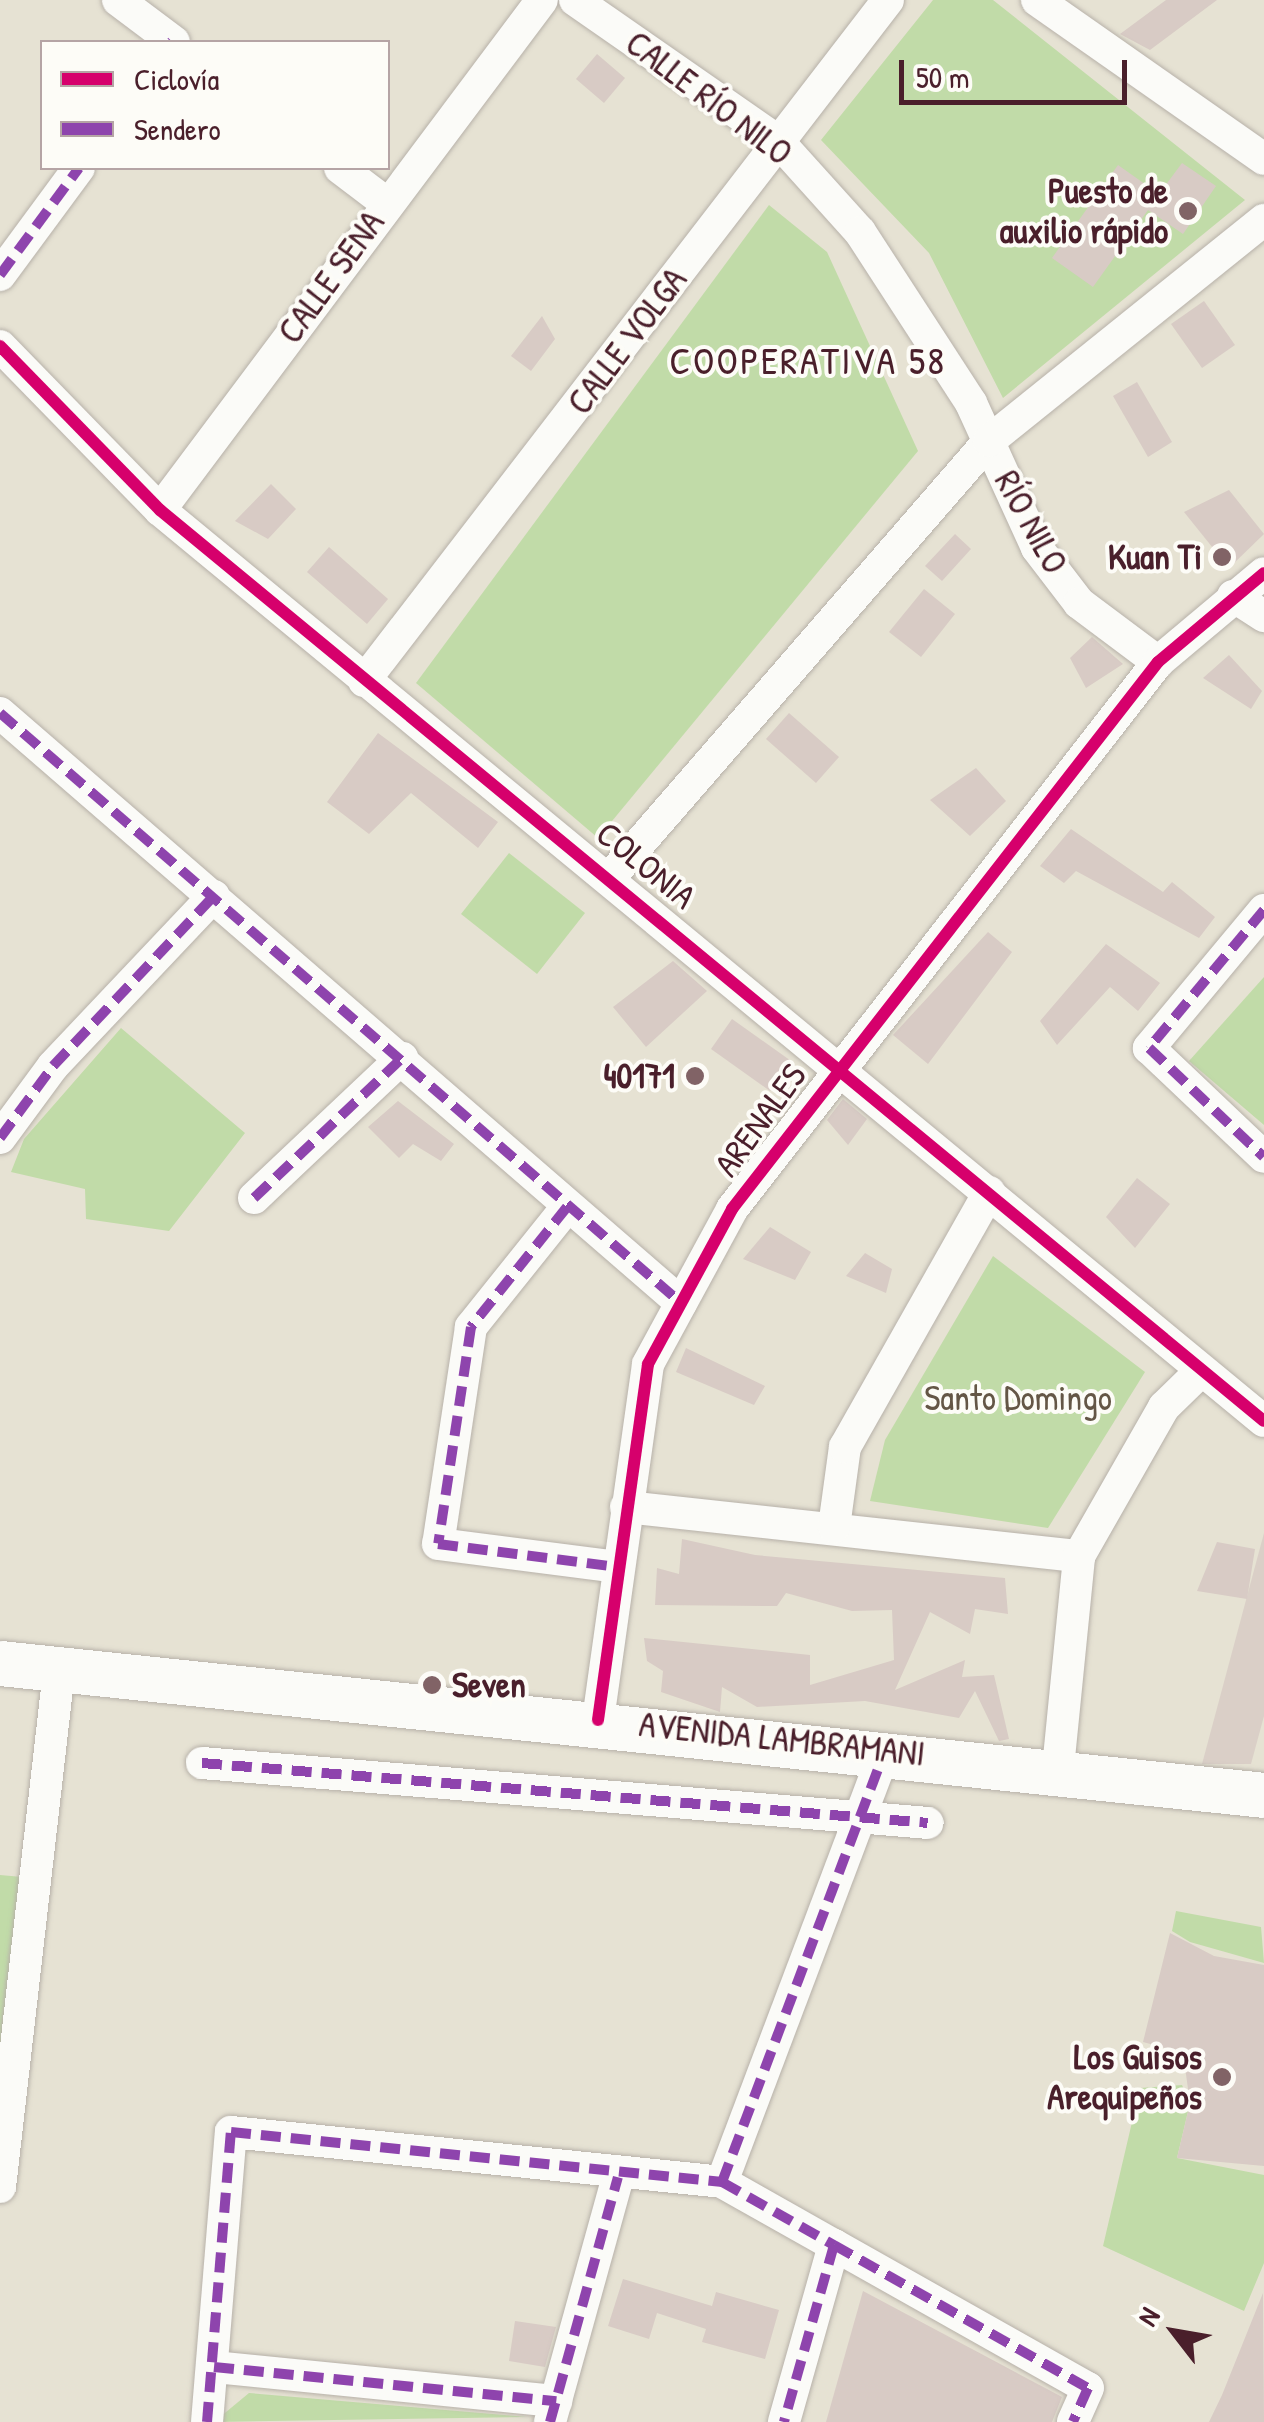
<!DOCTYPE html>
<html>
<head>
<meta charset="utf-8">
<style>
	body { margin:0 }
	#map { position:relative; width:1264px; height:2422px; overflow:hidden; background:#e6e2d3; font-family:"Patrick Hand",sans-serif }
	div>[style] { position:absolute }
	.industrial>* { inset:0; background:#dacfc7 }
	.green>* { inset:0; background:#c1dba8 }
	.building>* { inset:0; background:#d8cbc5 }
	.roads { filter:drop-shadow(0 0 2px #b7b1a9) drop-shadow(0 0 2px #b7b1a9) }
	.minor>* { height:32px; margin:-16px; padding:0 16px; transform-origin:16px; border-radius:16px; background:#fbfbf8 }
	.secondary>* { height:45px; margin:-22.5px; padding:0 22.5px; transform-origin:22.5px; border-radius:22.5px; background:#fbfbf8 }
	.quiet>* { height:10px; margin-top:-5px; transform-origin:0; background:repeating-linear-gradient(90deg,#8e44ad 0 20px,transparent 0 30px) }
	.cycleway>* { height:12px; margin:-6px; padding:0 6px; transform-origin:6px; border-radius:6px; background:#d6006c }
	.dots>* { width:28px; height:28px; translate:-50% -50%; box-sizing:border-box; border:5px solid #fdfcf7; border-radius:50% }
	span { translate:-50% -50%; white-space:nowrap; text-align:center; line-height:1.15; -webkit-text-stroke:8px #fdfcf7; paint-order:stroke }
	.street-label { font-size:35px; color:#4a1f2b }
	.poi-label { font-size:35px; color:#4a1f2b; font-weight:700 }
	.right { translate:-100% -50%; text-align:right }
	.left { translate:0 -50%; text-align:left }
	.park-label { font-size:35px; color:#645646 }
	.neighbourhood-label { font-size:38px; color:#4a1f2b; letter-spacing:2.5px }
	.legend { position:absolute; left:40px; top:40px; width:350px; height:130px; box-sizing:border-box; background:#fdfcf7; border:2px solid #b5a4a5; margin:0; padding:12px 18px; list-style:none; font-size:30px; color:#4a1f2b }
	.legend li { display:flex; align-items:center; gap:20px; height:50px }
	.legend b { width:50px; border:2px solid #b5a4a5 }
	.north { position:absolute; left:1124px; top:2282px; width:100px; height:100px; -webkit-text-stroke:8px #fdfcf7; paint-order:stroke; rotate:301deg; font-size:28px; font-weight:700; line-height:40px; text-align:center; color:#4a1f2b }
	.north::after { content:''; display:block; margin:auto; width:35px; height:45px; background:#4a1f2b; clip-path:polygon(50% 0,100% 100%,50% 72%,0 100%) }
	.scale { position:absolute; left:899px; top:60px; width:228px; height:45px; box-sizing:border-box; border:5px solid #4a1f2b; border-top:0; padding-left:12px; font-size:30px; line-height:35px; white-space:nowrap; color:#4a1f2b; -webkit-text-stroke:8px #fdfcf7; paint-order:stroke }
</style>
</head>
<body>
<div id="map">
	<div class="industrial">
		<i style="clip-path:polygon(1264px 1533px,1264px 1716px,1251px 1764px,1202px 1764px)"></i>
	</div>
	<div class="green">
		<i style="clip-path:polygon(933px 0,993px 0,1245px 200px,1003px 398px,929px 253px,821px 140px)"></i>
		<i style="clip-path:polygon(769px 205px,827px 252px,918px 451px,598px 838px,416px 683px)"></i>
		<i style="clip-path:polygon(509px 853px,585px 913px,537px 974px,461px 914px)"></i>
		<i style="clip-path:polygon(1264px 977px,1264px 1125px,1189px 1061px)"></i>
		<i style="clip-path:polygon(121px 1028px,245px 1133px,169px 1231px,86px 1219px,85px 1189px,11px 1172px,24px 1139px)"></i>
		<i style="clip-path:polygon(993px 1256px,1145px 1372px,1048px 1528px,870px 1501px,885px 1440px)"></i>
		<i style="clip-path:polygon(0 1875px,33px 1878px,0 2075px)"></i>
		<i style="clip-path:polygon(1176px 1911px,1261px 1927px,1264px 1963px,1190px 1942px,1172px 1931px)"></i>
		<i style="clip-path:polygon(1182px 2085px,1190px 2103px,1177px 2158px,1264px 2175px,1264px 2263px,1244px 2311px,1103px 2246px,1140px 2088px)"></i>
		<i style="clip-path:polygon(249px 2393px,527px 2417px,214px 2422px)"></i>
	</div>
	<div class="building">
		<i style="clip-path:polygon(1166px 0,1217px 0,1150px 50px,1120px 34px)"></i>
		<i style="clip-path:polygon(597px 54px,625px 78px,604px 103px,576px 79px)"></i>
		<i style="clip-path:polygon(1182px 163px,1216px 186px,1183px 234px,1148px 210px,1093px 287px,1052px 258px,1118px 165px,1159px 194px)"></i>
		<i style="clip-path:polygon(1204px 301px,1235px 345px,1202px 368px,1171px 324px)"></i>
		<i style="clip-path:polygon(542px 316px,555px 339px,531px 371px,511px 356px)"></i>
		<i style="clip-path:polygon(1137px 382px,1172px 442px,1148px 457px,1113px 396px)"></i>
		<i style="clip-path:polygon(271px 484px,296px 509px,268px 539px,235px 521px)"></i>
		<i style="clip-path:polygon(1229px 490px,1264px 534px,1229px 568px,1184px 512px)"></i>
		<i style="clip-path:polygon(955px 534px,971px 549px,942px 581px,925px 566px)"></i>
		<i style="clip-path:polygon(329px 547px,388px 599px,367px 624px,307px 572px)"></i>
		<i style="clip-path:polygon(924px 589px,955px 614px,921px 657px,889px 632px)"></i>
		<i style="clip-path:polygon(1092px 637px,1123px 664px,1086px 688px,1070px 658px)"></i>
		<i style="clip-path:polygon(1229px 655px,1262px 691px,1251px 709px,1203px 678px)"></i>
		<i style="clip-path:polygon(789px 713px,839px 757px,816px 783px,766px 739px)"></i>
		<i style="clip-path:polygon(378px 733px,498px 822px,478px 848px,411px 793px,369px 834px,327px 802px)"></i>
		<i style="clip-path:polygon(976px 768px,1006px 801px,970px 836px,930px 800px)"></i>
		<i style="clip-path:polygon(1071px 829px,1163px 892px,1172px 882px,1215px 917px,1199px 938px,1076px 871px,1064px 883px,1040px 866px)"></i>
		<i style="clip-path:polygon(988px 932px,1012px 952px,928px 1064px,893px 1035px)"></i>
		<i style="clip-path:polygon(1106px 944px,1160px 983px,1138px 1011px,1110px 987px,1057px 1045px,1040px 1021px)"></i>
		<i style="clip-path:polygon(673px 961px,707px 991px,646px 1047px,613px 1007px)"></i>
		<i style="clip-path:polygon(732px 1019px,794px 1063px,770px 1091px,711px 1049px)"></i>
		<i style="clip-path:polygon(843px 1099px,867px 1119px,848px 1145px,827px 1120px)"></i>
		<i style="clip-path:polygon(398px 1101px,454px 1144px,441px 1161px,413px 1144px,399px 1158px,368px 1127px)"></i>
		<i style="clip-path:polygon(1137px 1178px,1170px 1204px,1135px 1248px,1106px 1217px)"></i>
		<i style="clip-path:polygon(770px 1227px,811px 1252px,795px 1280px,743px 1259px)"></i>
		<i style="clip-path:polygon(865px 1253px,892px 1269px,886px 1293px,846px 1276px)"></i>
		<i style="clip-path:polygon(686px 1348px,765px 1386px,754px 1405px,676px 1372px)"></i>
		<i style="clip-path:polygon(682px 1539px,755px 1555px,1005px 1578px,1008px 1614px,975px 1609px,970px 1634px,930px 1612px,895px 1690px,965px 1660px,962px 1677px,994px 1675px,1009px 1739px,999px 1741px,975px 1691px,959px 1718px,865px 1701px,757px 1707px,722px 1687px,720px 1712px,661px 1692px,663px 1671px,647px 1661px,644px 1638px,810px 1655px,810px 1685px,894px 1660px,892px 1610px,852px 1611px,786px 1593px,777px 1606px,655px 1605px,657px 1568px,679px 1574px)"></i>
		<i style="clip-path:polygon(1217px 1542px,1255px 1549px,1247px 1599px,1197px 1591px)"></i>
		<i style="clip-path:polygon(1170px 1933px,1214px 1956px,1264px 1965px,1264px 2166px,1177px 2158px,1190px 2103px,1183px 2053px,1143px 2042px)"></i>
		<i style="clip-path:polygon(623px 2279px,712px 2306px,716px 2292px,779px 2310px,765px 2359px,702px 2342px,706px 2329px,657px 2313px,649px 2339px,608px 2326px)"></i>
		<i style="clip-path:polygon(863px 2291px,1062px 2397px,1052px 2422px,826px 2422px)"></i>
		<i style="clip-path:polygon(1263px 2293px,1264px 2422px,1209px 2422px,1222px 2395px)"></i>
		<i style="clip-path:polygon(515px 2321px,556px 2327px,545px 2367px,509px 2361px)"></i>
	</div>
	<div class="roads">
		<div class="minor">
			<i style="left:118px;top:0;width:70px;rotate:36.9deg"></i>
			<i style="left:575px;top:0;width:247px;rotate:34.8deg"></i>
			<i style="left:778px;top:141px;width:122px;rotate:48deg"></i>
			<i style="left:860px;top:232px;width:204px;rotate:57deg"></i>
			<i style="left:971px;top:403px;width:159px;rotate:65.5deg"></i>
			<i style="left:1037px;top:548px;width:69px;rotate:52.6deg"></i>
			<i style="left:1079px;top:603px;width:99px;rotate:36.8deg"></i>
			<i style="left:1037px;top:0;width:277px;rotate:35deg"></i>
			<i style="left:340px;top:168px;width:56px;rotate:37.1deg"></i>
			<i style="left:0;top:275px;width:133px;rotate:-53.6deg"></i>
			<i style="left:0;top:346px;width:229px;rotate:45.7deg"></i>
			<i style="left:160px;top:510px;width:1431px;rotate:39.53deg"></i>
			<i style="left:160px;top:510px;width:637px;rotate:-53.17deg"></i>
			<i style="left:1233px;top:596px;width:37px;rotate:33deg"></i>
			<i style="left:364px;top:681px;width:859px;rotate:-52.42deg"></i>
			<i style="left:0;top:713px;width:901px;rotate:40.9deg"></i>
			<i style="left:612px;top:875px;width:575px;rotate:-49.02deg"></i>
			<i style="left:989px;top:441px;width:353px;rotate:-38.8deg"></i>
			<i style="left:1264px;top:910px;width:180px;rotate:129.8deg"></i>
			<i style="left:1149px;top:1048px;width:158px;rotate:43.5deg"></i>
			<i style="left:0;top:1138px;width:89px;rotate:-53.6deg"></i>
			<i style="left:53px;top:1066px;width:234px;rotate:-46.6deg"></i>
			<i style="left:254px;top:1198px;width:204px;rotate:-43.4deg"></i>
			<i style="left:567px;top:1207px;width:154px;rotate:128.7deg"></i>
			<i style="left:471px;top:1327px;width:219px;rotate:98.6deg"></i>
			<i style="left:438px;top:1544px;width:180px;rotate:7.3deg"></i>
			<i style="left:626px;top:1507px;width:456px;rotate:6.2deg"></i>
			<i style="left:834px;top:1527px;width:81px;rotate:-82.2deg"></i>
			<i style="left:845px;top:1447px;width:293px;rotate:-60.5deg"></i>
			<i style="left:598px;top:1720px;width:359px;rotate:-82deg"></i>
			<i style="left:648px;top:1364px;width:176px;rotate:-61.5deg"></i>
			<i style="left:732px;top:1209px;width:693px;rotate:-52.09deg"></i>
			<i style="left:1158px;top:662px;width:138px;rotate:-40deg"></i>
			<i style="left:202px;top:1763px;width:728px;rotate:4.72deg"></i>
			<i style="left:1058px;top:1768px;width:213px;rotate:-84.3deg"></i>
			<i style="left:1079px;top:1556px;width:172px;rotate:-60.3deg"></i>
			<i style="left:1164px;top:1407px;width:49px;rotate:-44.2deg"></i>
			<i style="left:722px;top:2182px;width:461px;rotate:-69.3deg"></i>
			<i style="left:0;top:2187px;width:519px;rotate:-83.48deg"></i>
			<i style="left:834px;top:2245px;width:291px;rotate:29.4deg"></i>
			<i style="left:1088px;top:2388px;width:37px;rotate:114deg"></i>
			<i style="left:214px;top:2367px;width:344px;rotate:5.7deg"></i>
			<i style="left:207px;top:2422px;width:291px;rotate:-85.3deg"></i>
			<i style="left:231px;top:2132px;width:494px;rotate:5.8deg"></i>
			<i style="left:722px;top:2182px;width:129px;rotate:29.4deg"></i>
			<i style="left:834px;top:2245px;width:184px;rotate:105.8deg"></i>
			<i style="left:550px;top:2422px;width:254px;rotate:-74.5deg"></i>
		</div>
		<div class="secondary">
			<i style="left:0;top:1663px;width:1271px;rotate:5.96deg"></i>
		</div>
	</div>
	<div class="quiet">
		<i style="left:171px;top:42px;width:1px;rotate:-45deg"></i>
		<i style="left:0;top:275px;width:133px;rotate:-53.6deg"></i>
		<i style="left:0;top:713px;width:901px;rotate:40.9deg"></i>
		<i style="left:1264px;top:910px;width:180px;rotate:129.8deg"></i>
		<i style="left:1149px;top:1048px;width:158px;rotate:43.5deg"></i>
		<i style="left:0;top:1138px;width:89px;rotate:-53.6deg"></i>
		<i style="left:53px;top:1066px;width:234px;rotate:-46.6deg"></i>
		<i style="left:254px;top:1198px;width:204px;rotate:-43.4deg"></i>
		<i style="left:567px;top:1207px;width:154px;rotate:128.7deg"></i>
		<i style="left:471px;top:1327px;width:219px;rotate:98.6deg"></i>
		<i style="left:438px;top:1544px;width:180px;rotate:7.3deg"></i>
		<i style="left:202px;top:1763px;width:728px;rotate:4.72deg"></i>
		<i style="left:722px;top:2182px;width:461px;rotate:-69.3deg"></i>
		<i style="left:834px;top:2245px;width:291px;rotate:29.4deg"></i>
		<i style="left:1088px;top:2388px;width:37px;rotate:114deg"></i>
		<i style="left:214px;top:2367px;width:344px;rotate:5.7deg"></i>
		<i style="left:207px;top:2422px;width:291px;rotate:-85.3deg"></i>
		<i style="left:231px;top:2132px;width:494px;rotate:5.8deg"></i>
		<i style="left:722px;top:2182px;width:129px;rotate:29.4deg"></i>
		<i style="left:834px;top:2245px;width:184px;rotate:105.8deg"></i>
		<i style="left:550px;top:2422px;width:254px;rotate:-74.5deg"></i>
	</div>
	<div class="cycleway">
		<i style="left:0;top:346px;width:229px;rotate:45.7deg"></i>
		<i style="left:160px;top:510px;width:1431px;rotate:39.53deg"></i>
		<i style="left:598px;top:1720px;width:359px;rotate:-82deg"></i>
		<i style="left:648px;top:1364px;width:176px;rotate:-61.5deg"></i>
		<i style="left:732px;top:1209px;width:693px;rotate:-52.09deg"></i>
		<i style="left:1158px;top:662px;width:138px;rotate:-40deg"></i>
	</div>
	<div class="dots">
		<i style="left:1188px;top:211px;background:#816366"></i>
		<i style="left:1222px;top:557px;background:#816366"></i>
		<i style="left:695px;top:1076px;background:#816366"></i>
		<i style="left:432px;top:1685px;background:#816366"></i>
		<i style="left:1222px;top:2077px;background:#816366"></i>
	</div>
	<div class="street-label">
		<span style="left:709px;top:98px;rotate:37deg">CALLE RÍO NILO</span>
		<span style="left:331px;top:277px;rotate:-54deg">CALLE SENA</span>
		<span style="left:627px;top:341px;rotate:-53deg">CALLE VOLGA</span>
		<span style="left:1031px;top:522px;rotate:61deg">RÍO NILO</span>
		<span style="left:646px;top:865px;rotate:39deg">COLONIA</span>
		<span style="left:760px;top:1120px;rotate:-54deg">ARENALES</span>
		<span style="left:782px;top:1739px;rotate:6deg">AVENIDA LAMBRAMANI</span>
	</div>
	<div class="poi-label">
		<span class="right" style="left:1168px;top:211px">Puesto de<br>auxilio rápido</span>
		<span class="right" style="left:1202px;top:557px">Kuan Ti</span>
		<span class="right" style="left:675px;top:1076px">40171</span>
		<span class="left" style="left:452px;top:1685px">Seven</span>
		<span class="right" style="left:1202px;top:2077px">Los Guisos<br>Arequipeños</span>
	</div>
	<div class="park-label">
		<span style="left:1018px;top:1398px">Santo Domingo</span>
	</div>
	<div class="neighbourhood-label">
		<span style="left:808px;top:361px">COOPERATIVA 58</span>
	</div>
	<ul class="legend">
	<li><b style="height:12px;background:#d6006c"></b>Ciclovía</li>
	<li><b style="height:12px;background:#8e44ad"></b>Sendero</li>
	</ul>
	<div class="north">N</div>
	<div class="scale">50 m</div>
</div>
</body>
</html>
